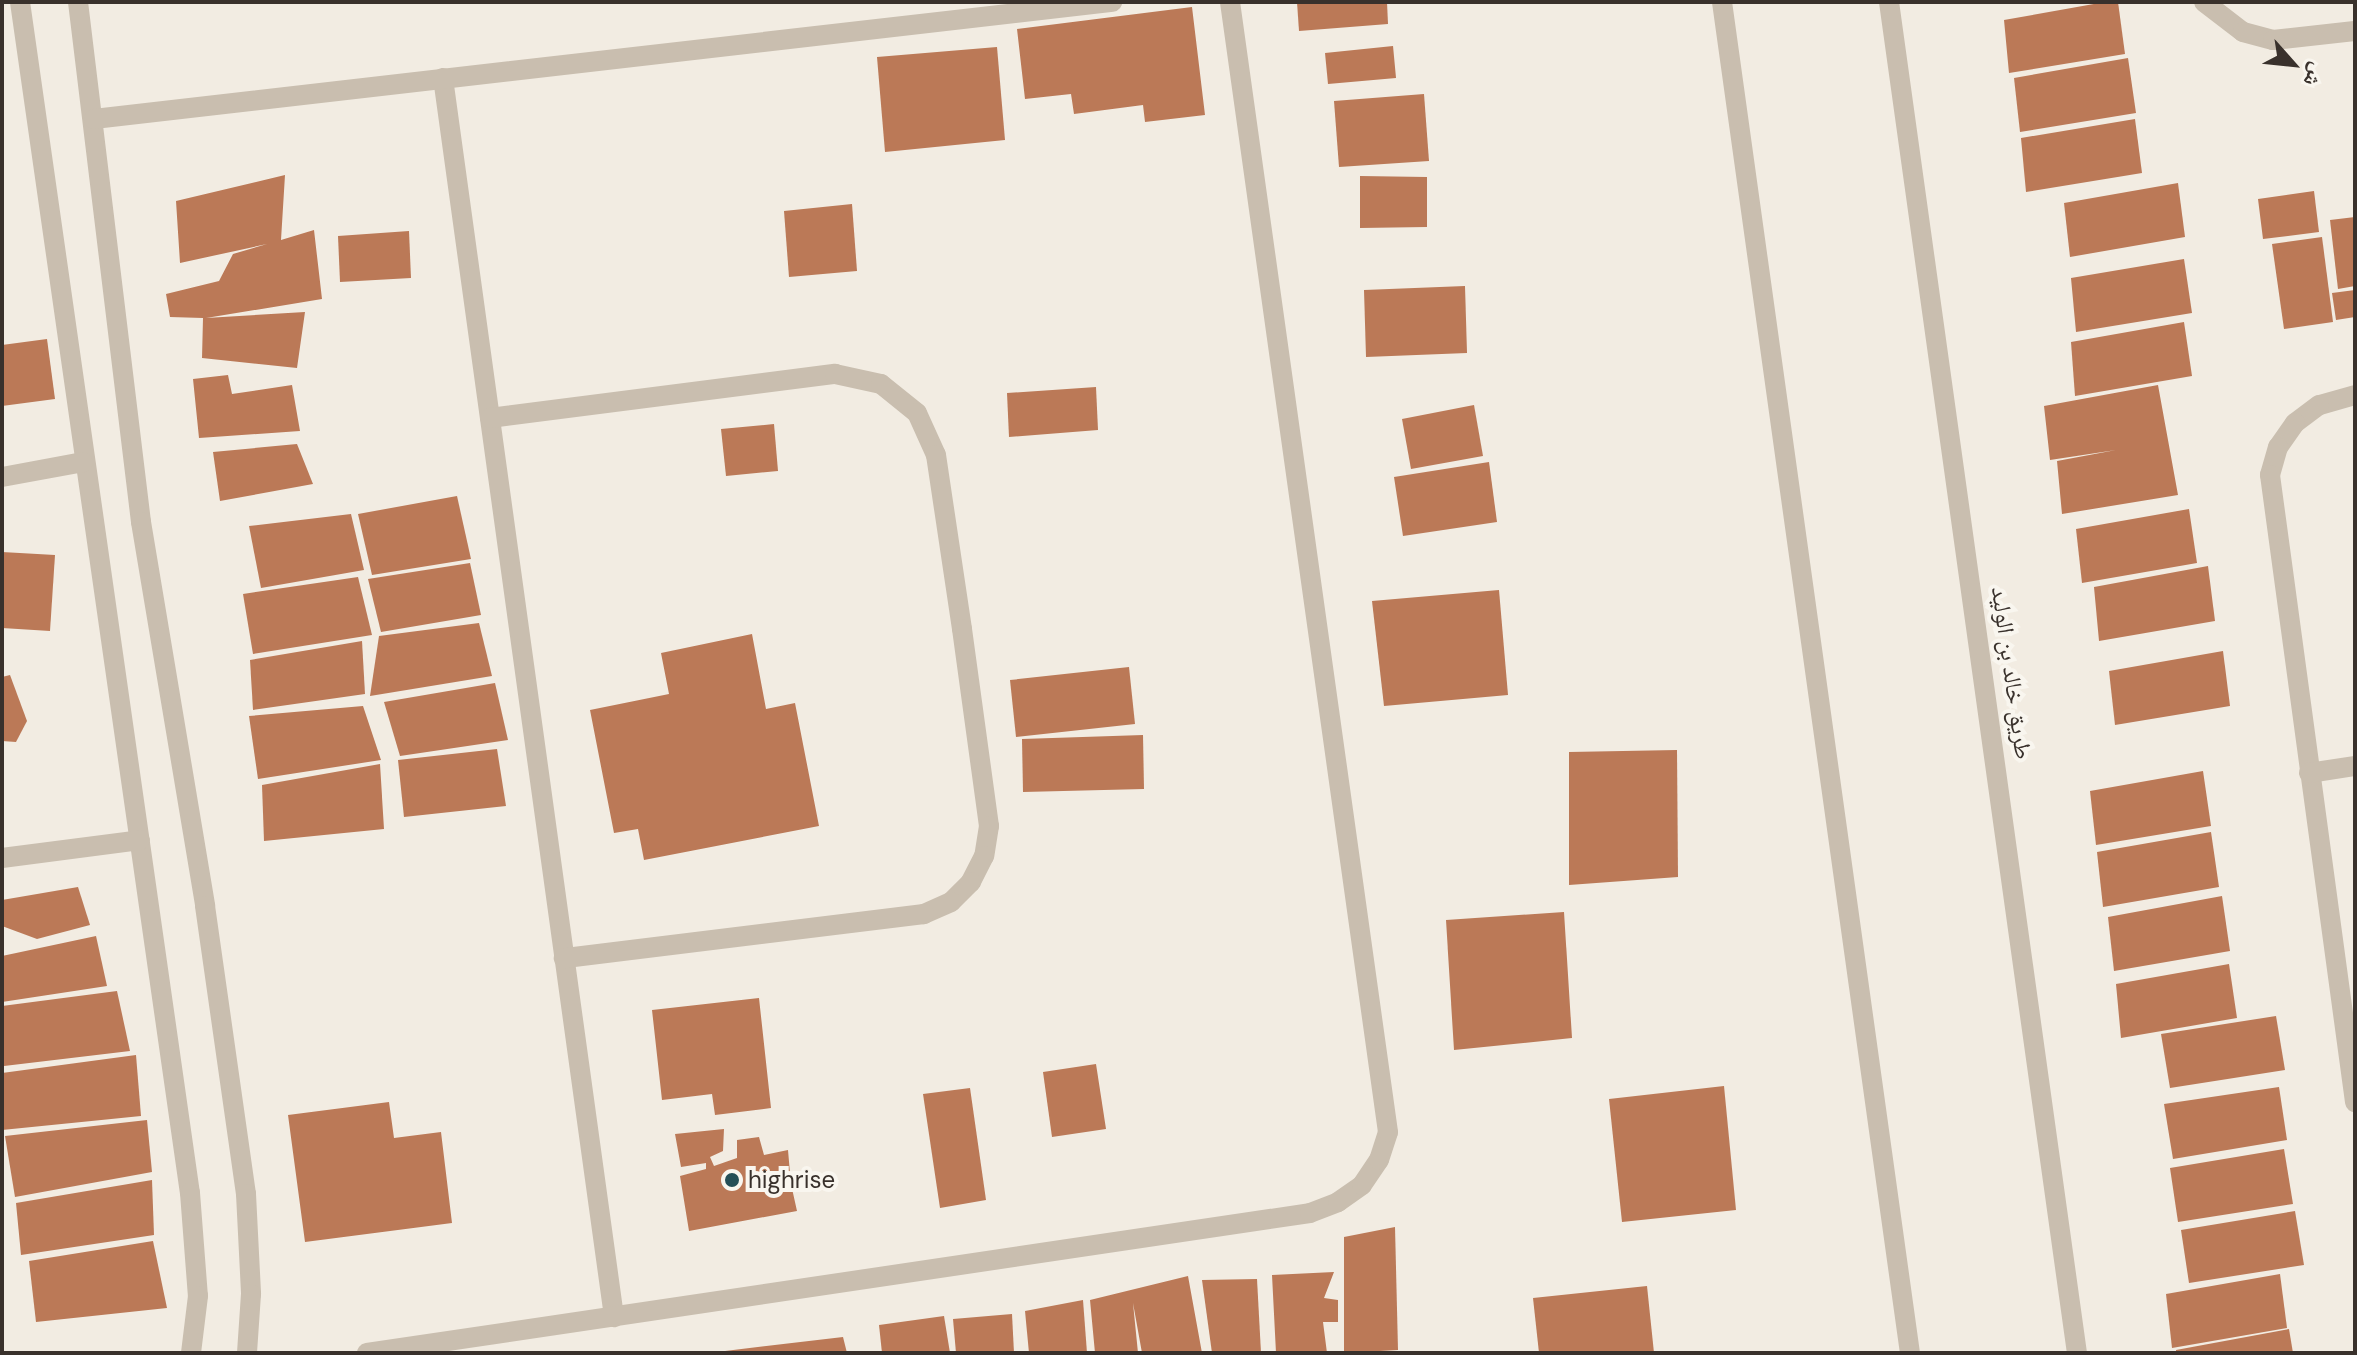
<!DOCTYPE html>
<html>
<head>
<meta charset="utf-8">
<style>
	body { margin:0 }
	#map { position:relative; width:2357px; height:1355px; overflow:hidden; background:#f2ece2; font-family:"DM Sans","Noto Naskh Arabic",sans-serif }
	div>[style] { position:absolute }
	.building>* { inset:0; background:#bb7957 }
	.minor>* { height:20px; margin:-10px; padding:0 10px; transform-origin:10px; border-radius:10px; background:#c9beaf }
	.tertiary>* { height:20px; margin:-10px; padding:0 10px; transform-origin:10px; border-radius:10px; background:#c9beaf }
	.dots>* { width:22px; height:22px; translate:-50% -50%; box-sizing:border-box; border:4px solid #f9f6ef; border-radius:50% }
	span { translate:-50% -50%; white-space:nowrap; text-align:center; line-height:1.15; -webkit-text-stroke:8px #f9f6ef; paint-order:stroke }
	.street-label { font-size:24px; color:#39312c }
	.poi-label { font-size:24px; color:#39312c }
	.left { translate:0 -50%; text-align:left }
	.frame { position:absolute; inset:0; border:4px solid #39312c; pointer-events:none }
	.north { position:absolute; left:2253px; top:24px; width:80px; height:80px; -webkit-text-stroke:6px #f9f6ef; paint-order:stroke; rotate:117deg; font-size:22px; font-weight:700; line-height:32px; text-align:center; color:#39312c }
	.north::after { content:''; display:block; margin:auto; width:28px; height:36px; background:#39312c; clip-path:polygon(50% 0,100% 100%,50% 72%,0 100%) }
</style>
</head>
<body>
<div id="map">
	<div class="building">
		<i style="clip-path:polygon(1297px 2px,1387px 2px,1388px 24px,1299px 31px)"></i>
		<i style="clip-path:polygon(2105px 2px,2118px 2px,2125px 54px,2009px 73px,2004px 20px)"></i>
		<i style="clip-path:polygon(1192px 7px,1205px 115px,1145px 122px,1143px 105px,1074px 114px,1071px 94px,1025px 99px,1017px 29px)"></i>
		<i style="clip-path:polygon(1393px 46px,1396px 78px,1328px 84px,1325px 53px)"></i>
		<i style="clip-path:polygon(997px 47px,1005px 140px,885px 152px,877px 57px)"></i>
		<i style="clip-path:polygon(2128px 58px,2136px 113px,2020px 132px,2014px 78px)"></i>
		<i style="clip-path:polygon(1424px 94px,1429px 161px,1339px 167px,1334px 101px)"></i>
		<i style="clip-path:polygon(2135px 119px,2142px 173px,2026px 192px,2021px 138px)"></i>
		<i style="clip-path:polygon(285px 175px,281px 240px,314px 230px,322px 299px,206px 318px,305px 312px,297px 368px,202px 358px,203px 318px,170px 317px,166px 294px,219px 281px,233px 254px,267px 244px,180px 263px,176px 201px)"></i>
		<i style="clip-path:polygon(1360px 176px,1427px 177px,1427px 227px,1360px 228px)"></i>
		<i style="clip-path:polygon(2178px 183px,2185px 237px,2070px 257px,2064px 203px)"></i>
		<i style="clip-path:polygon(2314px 191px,2319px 232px,2263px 239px,2258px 199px)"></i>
		<i style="clip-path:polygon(852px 204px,857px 271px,789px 277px,784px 211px)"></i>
		<i style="clip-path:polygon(2355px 217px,2355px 286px,2338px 289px,2330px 220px)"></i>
		<i style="clip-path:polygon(409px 231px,411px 278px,340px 282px,338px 236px)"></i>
		<i style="clip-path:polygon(2322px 237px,2333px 322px,2284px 329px,2272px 244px)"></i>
		<i style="clip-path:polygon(2184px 259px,2192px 313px,2076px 332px,2071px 278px)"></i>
		<i style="clip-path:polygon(1465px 286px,1467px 353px,1366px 357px,1364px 290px)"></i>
		<i style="clip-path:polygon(2355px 290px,2355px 317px,2336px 320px,2332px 293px)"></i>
		<i style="clip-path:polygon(2184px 322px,2192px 376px,2075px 396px,2071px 342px)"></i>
		<i style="clip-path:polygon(47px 339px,55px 399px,2px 406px,2px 345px)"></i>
		<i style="clip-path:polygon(228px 375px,232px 394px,292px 385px,300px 431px,199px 438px,193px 379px)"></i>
		<i style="clip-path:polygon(2158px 385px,2178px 495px,2062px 514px,2057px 461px,2116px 450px,2050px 460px,2044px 406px)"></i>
		<i style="clip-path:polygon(1096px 387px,1098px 430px,1009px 437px,1007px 393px)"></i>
		<i style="clip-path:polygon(1474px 405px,1483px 456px,1411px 469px,1402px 419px)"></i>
		<i style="clip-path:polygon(774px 424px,778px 471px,726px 476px,721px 429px)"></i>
		<i style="clip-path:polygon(297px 444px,313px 484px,220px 501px,213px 452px)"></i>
		<i style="clip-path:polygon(1489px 462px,1497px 522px,1403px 536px,1394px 477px)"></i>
		<i style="clip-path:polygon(457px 496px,471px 559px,372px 575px,358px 514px)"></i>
		<i style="clip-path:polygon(2189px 509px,2197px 563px,2082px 583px,2076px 529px)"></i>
		<i style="clip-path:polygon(351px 514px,364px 570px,261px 588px,249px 526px)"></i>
		<i style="clip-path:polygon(2px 552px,55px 555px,50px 631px,2px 628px)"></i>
		<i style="clip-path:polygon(470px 563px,481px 615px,381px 632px,368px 579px)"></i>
		<i style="clip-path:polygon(2208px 566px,2215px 621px,2099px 641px,2094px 587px)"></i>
		<i style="clip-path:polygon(358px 577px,372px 635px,253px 654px,243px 594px)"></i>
		<i style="clip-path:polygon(1499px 590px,1508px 695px,1384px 706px,1372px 601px)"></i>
		<i style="clip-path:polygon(479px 623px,492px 676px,370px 696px,379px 636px)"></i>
		<i style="clip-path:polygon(752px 634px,766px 709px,795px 703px,819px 826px,644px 860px,638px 829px,614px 833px,590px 710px,669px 694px,661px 653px)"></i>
		<i style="clip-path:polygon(362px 641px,365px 694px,253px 710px,250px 660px)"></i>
		<i style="clip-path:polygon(2223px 651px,2230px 706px,2115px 725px,2109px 671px)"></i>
		<i style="clip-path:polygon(1129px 667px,1135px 724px,1016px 737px,1010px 680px)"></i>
		<i style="clip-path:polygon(10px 675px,27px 721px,16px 742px,2px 741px,2px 677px)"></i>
		<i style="clip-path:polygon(495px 683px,508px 740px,400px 756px,384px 702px)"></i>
		<i style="clip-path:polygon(363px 706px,381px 760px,258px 779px,249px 716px)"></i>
		<i style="clip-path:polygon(1143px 735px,1144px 789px,1023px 792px,1022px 739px)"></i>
		<i style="clip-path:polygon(497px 749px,506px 806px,404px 817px,398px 760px)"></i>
		<i style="clip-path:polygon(1677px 750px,1678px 877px,1569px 885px,1569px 752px)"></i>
		<i style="clip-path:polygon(380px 764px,384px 829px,264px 841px,262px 785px)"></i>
		<i style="clip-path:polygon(2203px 771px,2211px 826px,2096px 845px,2090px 791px)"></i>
		<i style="clip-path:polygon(2211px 832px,2219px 887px,2103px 907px,2097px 852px)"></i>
		<i style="clip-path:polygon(78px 887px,90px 925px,37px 939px,2px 926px,2px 900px)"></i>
		<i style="clip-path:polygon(2222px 896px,2230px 951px,2114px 971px,2108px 917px)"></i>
		<i style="clip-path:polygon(1564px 912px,1572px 1038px,1454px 1050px,1446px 920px)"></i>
		<i style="clip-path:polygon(96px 936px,107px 986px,2px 1002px,2px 956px)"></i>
		<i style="clip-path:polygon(2229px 964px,2237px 1018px,2121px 1038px,2116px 984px)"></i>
		<i style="clip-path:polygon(117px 991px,130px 1051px,4px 1066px,2px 1006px)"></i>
		<i style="clip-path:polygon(759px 998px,771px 1108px,715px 1115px,712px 1094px,662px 1100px,652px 1010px)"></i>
		<i style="clip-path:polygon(2276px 1016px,2285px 1070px,2170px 1088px,2161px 1034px)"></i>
		<i style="clip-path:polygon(136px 1055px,141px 1116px,2px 1130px,2px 1073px)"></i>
		<i style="clip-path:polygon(1096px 1064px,1106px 1129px,1052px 1137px,1043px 1072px)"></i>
		<i style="clip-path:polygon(1724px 1086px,1736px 1210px,1622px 1222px,1609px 1099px)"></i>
		<i style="clip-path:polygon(2279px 1087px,2287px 1140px,2173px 1159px,2164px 1104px)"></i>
		<i style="clip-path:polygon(970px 1088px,986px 1200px,940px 1208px,923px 1094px)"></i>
		<i style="clip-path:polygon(389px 1102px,394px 1138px,441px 1132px,452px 1223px,305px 1242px,288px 1115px)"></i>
		<i style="clip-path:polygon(147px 1120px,152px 1172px,15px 1197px,5px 1136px)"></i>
		<i style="clip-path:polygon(724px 1129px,723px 1151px,710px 1157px,714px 1166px,737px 1158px,737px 1140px,759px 1137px,764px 1155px,788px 1150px,790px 1173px,783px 1174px,783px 1183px,791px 1184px,797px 1211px,689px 1231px,680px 1176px,706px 1169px,706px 1163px,681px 1167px,675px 1134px)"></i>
		<i style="clip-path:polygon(2284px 1149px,2293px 1204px,2178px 1222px,2170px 1168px)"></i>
		<i style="clip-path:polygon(152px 1180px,154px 1235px,21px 1255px,16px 1203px)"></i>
		<i style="clip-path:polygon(2295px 1211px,2304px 1265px,2189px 1283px,2181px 1230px)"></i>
		<i style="clip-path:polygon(1395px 1227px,1398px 1350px,1344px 1353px,1344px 1237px)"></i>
		<i style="clip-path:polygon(153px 1241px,167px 1308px,36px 1322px,29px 1261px)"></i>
		<i style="clip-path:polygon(1334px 1272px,1324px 1298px,1338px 1300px,1338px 1322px,1323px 1322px,1327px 1353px,1276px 1353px,1272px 1275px)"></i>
		<i style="clip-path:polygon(2280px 1274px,2287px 1328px,2172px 1348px,2166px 1294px)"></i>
		<i style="clip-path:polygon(1188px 1276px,1202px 1353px,1142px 1353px,1133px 1303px,1138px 1353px,1095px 1353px,1090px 1300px)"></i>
		<i style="clip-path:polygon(1257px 1279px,1261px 1353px,1212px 1353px,1202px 1280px)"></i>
		<i style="clip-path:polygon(1647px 1286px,1654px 1353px,1539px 1353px,1533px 1298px)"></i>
		<i style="clip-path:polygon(1083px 1300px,1087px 1353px,1029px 1353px,1025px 1311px)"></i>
		<i style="clip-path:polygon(1012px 1314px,1014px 1353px,956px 1353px,953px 1319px)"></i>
		<i style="clip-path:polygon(944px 1316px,950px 1353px,882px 1353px,879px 1325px)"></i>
		<i style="clip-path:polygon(2289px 1329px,2293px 1353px,2176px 1353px,2176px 1350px)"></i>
		<i style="clip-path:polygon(843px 1337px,847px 1353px,725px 1353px,725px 1351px)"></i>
	</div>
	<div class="minor">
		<i style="left:20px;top:2px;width:1203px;rotate:81.88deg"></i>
		<i style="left:190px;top:1193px;width:103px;rotate:85.6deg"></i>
		<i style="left:198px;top:1296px;width:57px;rotate:97deg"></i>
		<i style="left:78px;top:2px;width:524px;rotate:83.09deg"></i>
		<i style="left:141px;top:522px;width:389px;rotate:80.5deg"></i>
		<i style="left:205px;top:906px;width:291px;rotate:81.9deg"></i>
		<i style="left:246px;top:1194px;width:100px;rotate:87.1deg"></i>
		<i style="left:251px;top:1294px;width:59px;rotate:93.9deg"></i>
		<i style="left:2204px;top:2px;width:49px;rotate:37.6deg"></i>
		<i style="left:2243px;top:32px;width:31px;rotate:15deg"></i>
		<i style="left:2273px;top:40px;width:82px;rotate:-6.3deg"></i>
		<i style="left:443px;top:78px;width:1251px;rotate:82.14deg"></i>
		<i style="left:94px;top:119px;width:1025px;rotate:-6.56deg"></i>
		<i style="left:2355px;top:395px;width:37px;rotate:164deg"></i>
		<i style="left:2319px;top:405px;width:30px;rotate:143deg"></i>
		<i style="left:2295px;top:423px;width:29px;rotate:125deg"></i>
		<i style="left:2278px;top:447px;width:29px;rotate:106deg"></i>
		<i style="left:2270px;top:475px;width:633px;rotate:82.28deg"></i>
		<i style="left:490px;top:418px;width:348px;rotate:-7.3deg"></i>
		<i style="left:835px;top:374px;width:47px;rotate:12.3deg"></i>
		<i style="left:881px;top:384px;width:46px;rotate:38.9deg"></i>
		<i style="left:917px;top:413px;width:46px;rotate:65.7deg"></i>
		<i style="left:936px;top:455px;width:176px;rotate:81.5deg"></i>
		<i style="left:962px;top:629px;width:199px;rotate:82.2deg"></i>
		<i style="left:989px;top:826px;width:30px;rotate:99deg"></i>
		<i style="left:984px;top:856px;width:29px;rotate:117deg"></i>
		<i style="left:971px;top:882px;width:28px;rotate:135deg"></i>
		<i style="left:951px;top:902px;width:30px;rotate:156deg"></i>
		<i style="left:924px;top:914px;width:363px;rotate:173deg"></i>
		<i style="left:2px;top:477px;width:82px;rotate:-10.5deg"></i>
		<i style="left:2309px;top:773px;width:47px;rotate:-8.7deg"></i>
		<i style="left:2px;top:858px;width:139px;rotate:-7.4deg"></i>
		<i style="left:367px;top:1353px;width:953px;rotate:-8.44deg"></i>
		<i style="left:1310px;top:1213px;width:30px;rotate:-21deg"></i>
		<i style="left:1338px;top:1202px;width:29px;rotate:-35deg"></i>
		<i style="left:1362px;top:1185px;width:30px;rotate:-56deg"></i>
		<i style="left:1379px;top:1160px;width:29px;rotate:-72deg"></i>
		<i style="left:1388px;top:1132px;width:1141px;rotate:-97.96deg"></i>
	</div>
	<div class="tertiary">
		<i style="left:1722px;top:2px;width:1364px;rotate:82.08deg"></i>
		<i style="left:1889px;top:2px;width:1364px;rotate:82.08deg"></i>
	</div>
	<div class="dots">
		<i style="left:732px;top:1180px;background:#254f57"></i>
	</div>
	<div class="street-label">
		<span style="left:2012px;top:673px;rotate:82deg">طريق خالد بن الوليد</span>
	</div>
	<div class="poi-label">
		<span class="left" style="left:748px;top:1180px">highrise</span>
	</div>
	<div class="frame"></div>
	<div class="north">ش</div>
</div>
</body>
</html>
